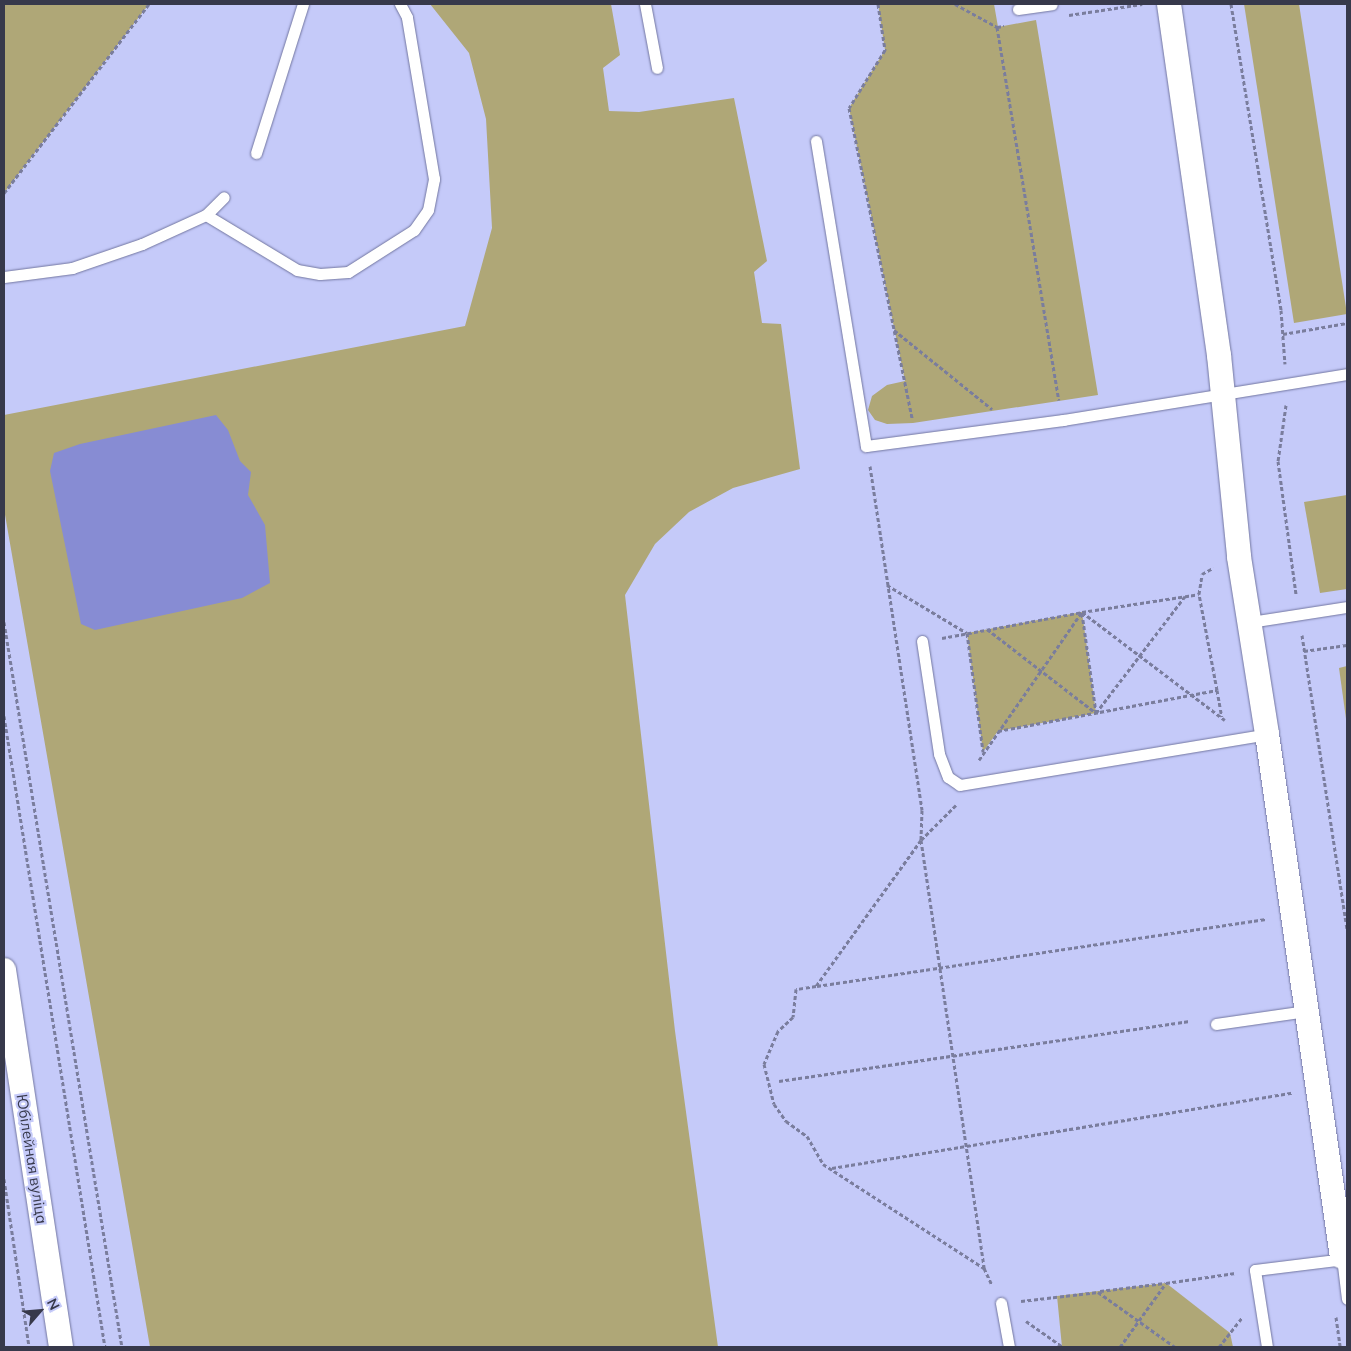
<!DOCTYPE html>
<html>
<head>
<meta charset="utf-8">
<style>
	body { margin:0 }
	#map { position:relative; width:1351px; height:1351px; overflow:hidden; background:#c5caf9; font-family:Mulish,sans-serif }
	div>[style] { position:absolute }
	.green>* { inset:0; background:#afa777 }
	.water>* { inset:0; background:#878cd3 }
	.path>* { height:3px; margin-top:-1.5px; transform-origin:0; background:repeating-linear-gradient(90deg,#7a7d9d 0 4px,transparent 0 6.5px) }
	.roads { filter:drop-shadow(0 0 1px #7276a0) drop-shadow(0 0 1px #7276a0) }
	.service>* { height:11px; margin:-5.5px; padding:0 5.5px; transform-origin:5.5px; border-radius:5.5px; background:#fff }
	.minor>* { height:24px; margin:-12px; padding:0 12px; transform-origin:12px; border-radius:12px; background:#fff }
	span { translate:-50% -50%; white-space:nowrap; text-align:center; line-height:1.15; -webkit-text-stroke:4.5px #c5caf9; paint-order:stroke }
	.street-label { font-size:15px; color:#37394b }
	.frame { position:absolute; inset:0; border:5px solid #37394b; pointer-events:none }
	.north { position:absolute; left:15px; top:1286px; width:50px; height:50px; -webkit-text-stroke:4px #c5caf9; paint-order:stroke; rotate:63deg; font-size:14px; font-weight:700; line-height:20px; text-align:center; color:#37394b }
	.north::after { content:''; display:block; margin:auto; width:18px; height:22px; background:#37394b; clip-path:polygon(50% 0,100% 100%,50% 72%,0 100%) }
</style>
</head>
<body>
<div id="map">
	<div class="green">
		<i style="clip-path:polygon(4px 4px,149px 4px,4px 193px)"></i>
		<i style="clip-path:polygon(430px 4px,611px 4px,620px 55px,603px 68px,609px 111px,639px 112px,734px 98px,767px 261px,754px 272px,762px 323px,781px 324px,800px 469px,733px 488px,689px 512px,655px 544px,625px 595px,675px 1031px,718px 1347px,150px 1347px,4px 509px,4px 415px,465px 326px,492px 228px,486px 119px,469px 53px)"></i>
		<i style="clip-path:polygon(878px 4px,994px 4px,998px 27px,1036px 20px,1098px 395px,913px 423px,887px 424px,875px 420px,868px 410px,872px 396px,887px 385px,905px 381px,849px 108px,885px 50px)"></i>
		<i style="clip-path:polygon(1244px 4px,1299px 4px,1347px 314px,1294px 323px)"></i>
		<i style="clip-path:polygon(1347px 495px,1347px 589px,1320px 593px,1304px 502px)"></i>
		<i style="clip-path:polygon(1082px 612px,1096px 713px,998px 731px,983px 752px,967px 633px)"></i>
		<i style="clip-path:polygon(1347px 666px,1347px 726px,1339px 668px)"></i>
		<i style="clip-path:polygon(1166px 1283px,1230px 1333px,1233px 1347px,1062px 1347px,1057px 1296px)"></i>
	</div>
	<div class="water">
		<i style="clip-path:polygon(216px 415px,228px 430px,240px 461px,251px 472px,248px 495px,265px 525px,270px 583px,242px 598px,95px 630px,81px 624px,50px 471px,54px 453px,80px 444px)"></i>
	</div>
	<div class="path">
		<i style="left:878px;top:4px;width:47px;rotate:81.3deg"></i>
		<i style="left:885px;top:50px;width:68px;rotate:121.8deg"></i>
		<i style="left:849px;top:108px;width:317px;rotate:78.5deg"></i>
		<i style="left:955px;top:4px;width:48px;rotate:28.7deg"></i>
		<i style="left:997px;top:27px;width:7px;rotate:-8deg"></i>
		<i style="left:1231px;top:4px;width:310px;rotate:80.7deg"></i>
		<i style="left:1281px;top:310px;width:54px;rotate:85.8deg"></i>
		<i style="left:1069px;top:15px;width:74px;rotate:-8.6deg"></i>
		<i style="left:997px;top:27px;width:378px;rotate:80.6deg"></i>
		<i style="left:4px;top:193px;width:238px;rotate:-52.5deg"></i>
		<i style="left:894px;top:330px;width:126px;rotate:38.9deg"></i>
		<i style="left:1283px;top:334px;width:65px;rotate:-9.8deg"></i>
		<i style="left:1286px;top:405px;width:57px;rotate:98.1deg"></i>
		<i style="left:1278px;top:461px;width:134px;rotate:82.3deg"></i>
		<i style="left:870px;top:466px;width:348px;rotate:81.4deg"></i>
		<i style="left:922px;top:810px;width:30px;rotate:92deg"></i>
		<i style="left:921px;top:840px;width:433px;rotate:81.6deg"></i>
		<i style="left:984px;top:1268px;width:19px;rotate:65deg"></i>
		<i style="left:887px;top:585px;width:93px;rotate:31deg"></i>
		<i style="left:967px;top:633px;width:120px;rotate:82.3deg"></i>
		<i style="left:1082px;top:613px;width:101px;rotate:82deg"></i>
		<i style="left:4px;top:622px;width:735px;rotate:80.76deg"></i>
		<i style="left:987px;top:629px;width:138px;rotate:37.6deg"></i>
		<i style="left:1096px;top:713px;width:147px;rotate:-52.7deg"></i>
		<i style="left:1302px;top:635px;width:297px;rotate:81.3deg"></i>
		<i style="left:942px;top:638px;width:142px;rotate:-10.5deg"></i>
		<i style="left:1082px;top:612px;width:179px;rotate:37.1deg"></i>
		<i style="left:1304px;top:651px;width:43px;rotate:-7.9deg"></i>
		<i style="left:1217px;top:690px;width:27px;rotate:80deg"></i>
		<i style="left:4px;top:716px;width:639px;rotate:80.91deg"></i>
		<i style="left:998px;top:731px;width:223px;rotate:-10.6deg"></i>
		<i style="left:1217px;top:690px;width:98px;rotate:-100.6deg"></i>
		<i style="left:979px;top:760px;width:180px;rotate:-55.2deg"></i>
		<i style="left:1082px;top:612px;width:118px;rotate:-8.7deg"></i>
		<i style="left:1199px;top:594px;width:20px;rotate:-81deg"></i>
		<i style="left:1202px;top:574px;width:13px;rotate:-29deg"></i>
		<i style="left:956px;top:805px;width:49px;rotate:135deg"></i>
		<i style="left:921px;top:840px;width:180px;rotate:125.7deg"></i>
		<i style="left:816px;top:986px;width:20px;rotate:171deg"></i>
		<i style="left:796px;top:989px;width:28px;rotate:96deg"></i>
		<i style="left:793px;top:1017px;width:21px;rotate:137deg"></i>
		<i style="left:778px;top:1031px;width:36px;rotate:113deg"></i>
		<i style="left:764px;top:1064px;width:41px;rotate:76deg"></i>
		<i style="left:774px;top:1104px;width:21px;rotate:55deg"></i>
		<i style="left:786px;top:1121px;width:26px;rotate:36deg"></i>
		<i style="left:807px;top:1136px;width:32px;rotate:60deg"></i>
		<i style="left:823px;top:1164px;width:192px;rotate:32.9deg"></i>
		<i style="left:817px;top:986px;width:454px;rotate:-8.5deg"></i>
		<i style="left:779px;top:1081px;width:415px;rotate:-8.3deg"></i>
		<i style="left:832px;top:1168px;width:466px;rotate:-9.3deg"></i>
		<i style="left:4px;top:1179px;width:170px;rotate:81.5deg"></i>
		<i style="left:1100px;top:1291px;width:65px;rotate:-7deg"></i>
		<i style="left:1021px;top:1301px;width:78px;rotate:-6.7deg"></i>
		<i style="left:1098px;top:1292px;width:95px;rotate:35.5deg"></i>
		<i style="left:1336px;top:1317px;width:30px;rotate:82deg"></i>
		<i style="left:1026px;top:1321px;width:45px;rotate:35.1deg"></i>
		<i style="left:1120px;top:1347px;width:79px;rotate:-54.3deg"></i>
		<i style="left:1166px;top:1283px;width:70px;rotate:-8.2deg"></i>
		<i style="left:1219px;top:1347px;width:37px;rotate:-52deg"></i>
	</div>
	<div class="roads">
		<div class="service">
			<i style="left:645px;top:4px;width:65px;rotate:79.4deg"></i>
			<i style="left:1018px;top:9px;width:34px;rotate:-8deg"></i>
			<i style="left:816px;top:141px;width:309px;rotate:80.7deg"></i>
			<i style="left:866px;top:446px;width:199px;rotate:-7.5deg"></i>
			<i style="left:1063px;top:420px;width:288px;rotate:-9.2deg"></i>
			<i style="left:256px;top:153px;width:156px;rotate:-72.5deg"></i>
			<i style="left:206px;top:215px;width:106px;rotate:31.1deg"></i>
			<i style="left:297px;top:270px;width:23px;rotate:10deg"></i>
			<i style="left:320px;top:274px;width:28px;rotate:-4deg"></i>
			<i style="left:348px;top:272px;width:78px;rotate:-32.5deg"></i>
			<i style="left:414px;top:230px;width:24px;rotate:-55deg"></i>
			<i style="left:428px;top:210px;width:32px;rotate:-79deg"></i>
			<i style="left:434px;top:179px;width:164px;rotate:-99.5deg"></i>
			<i style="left:407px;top:17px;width:15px;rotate:-118deg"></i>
			<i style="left:4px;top:277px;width:69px;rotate:-7.5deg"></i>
			<i style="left:72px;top:268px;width:74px;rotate:-18.9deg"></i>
			<i style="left:142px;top:244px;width:70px;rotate:-24.4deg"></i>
			<i style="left:206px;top:215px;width:25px;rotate:-45deg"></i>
			<i style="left:1250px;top:622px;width:98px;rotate:-8.8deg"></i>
			<i style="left:922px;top:641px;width:114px;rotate:81.4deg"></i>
			<i style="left:939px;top:754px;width:25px;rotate:69deg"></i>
			<i style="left:948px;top:777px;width:14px;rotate:34deg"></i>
			<i style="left:960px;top:785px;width:311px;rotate:-9.4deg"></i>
			<i style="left:1216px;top:1024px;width:91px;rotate:-8.2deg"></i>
			<i style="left:1342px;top:1257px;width:42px;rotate:83.2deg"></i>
			<i style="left:1001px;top:1303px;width:45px;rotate:79.7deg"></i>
			<i style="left:1267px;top:1347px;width:78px;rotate:-98.9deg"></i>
			<i style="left:1255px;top:1270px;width:90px;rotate:-7deg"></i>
		</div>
		<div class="minor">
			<i style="left:1169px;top:4px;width:355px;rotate:81.9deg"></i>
			<i style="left:1219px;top:355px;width:203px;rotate:84.3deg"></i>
			<i style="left:1239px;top:557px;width:179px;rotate:81deg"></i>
			<i style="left:1267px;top:734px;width:528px;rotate:81.84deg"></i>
			<i style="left:4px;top:970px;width:381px;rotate:81.4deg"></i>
		</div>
	</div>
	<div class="street-label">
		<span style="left:32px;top:1159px;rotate:81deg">Юбілейная вуліца</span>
	</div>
	<div class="frame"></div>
	<div class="north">N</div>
</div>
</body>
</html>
